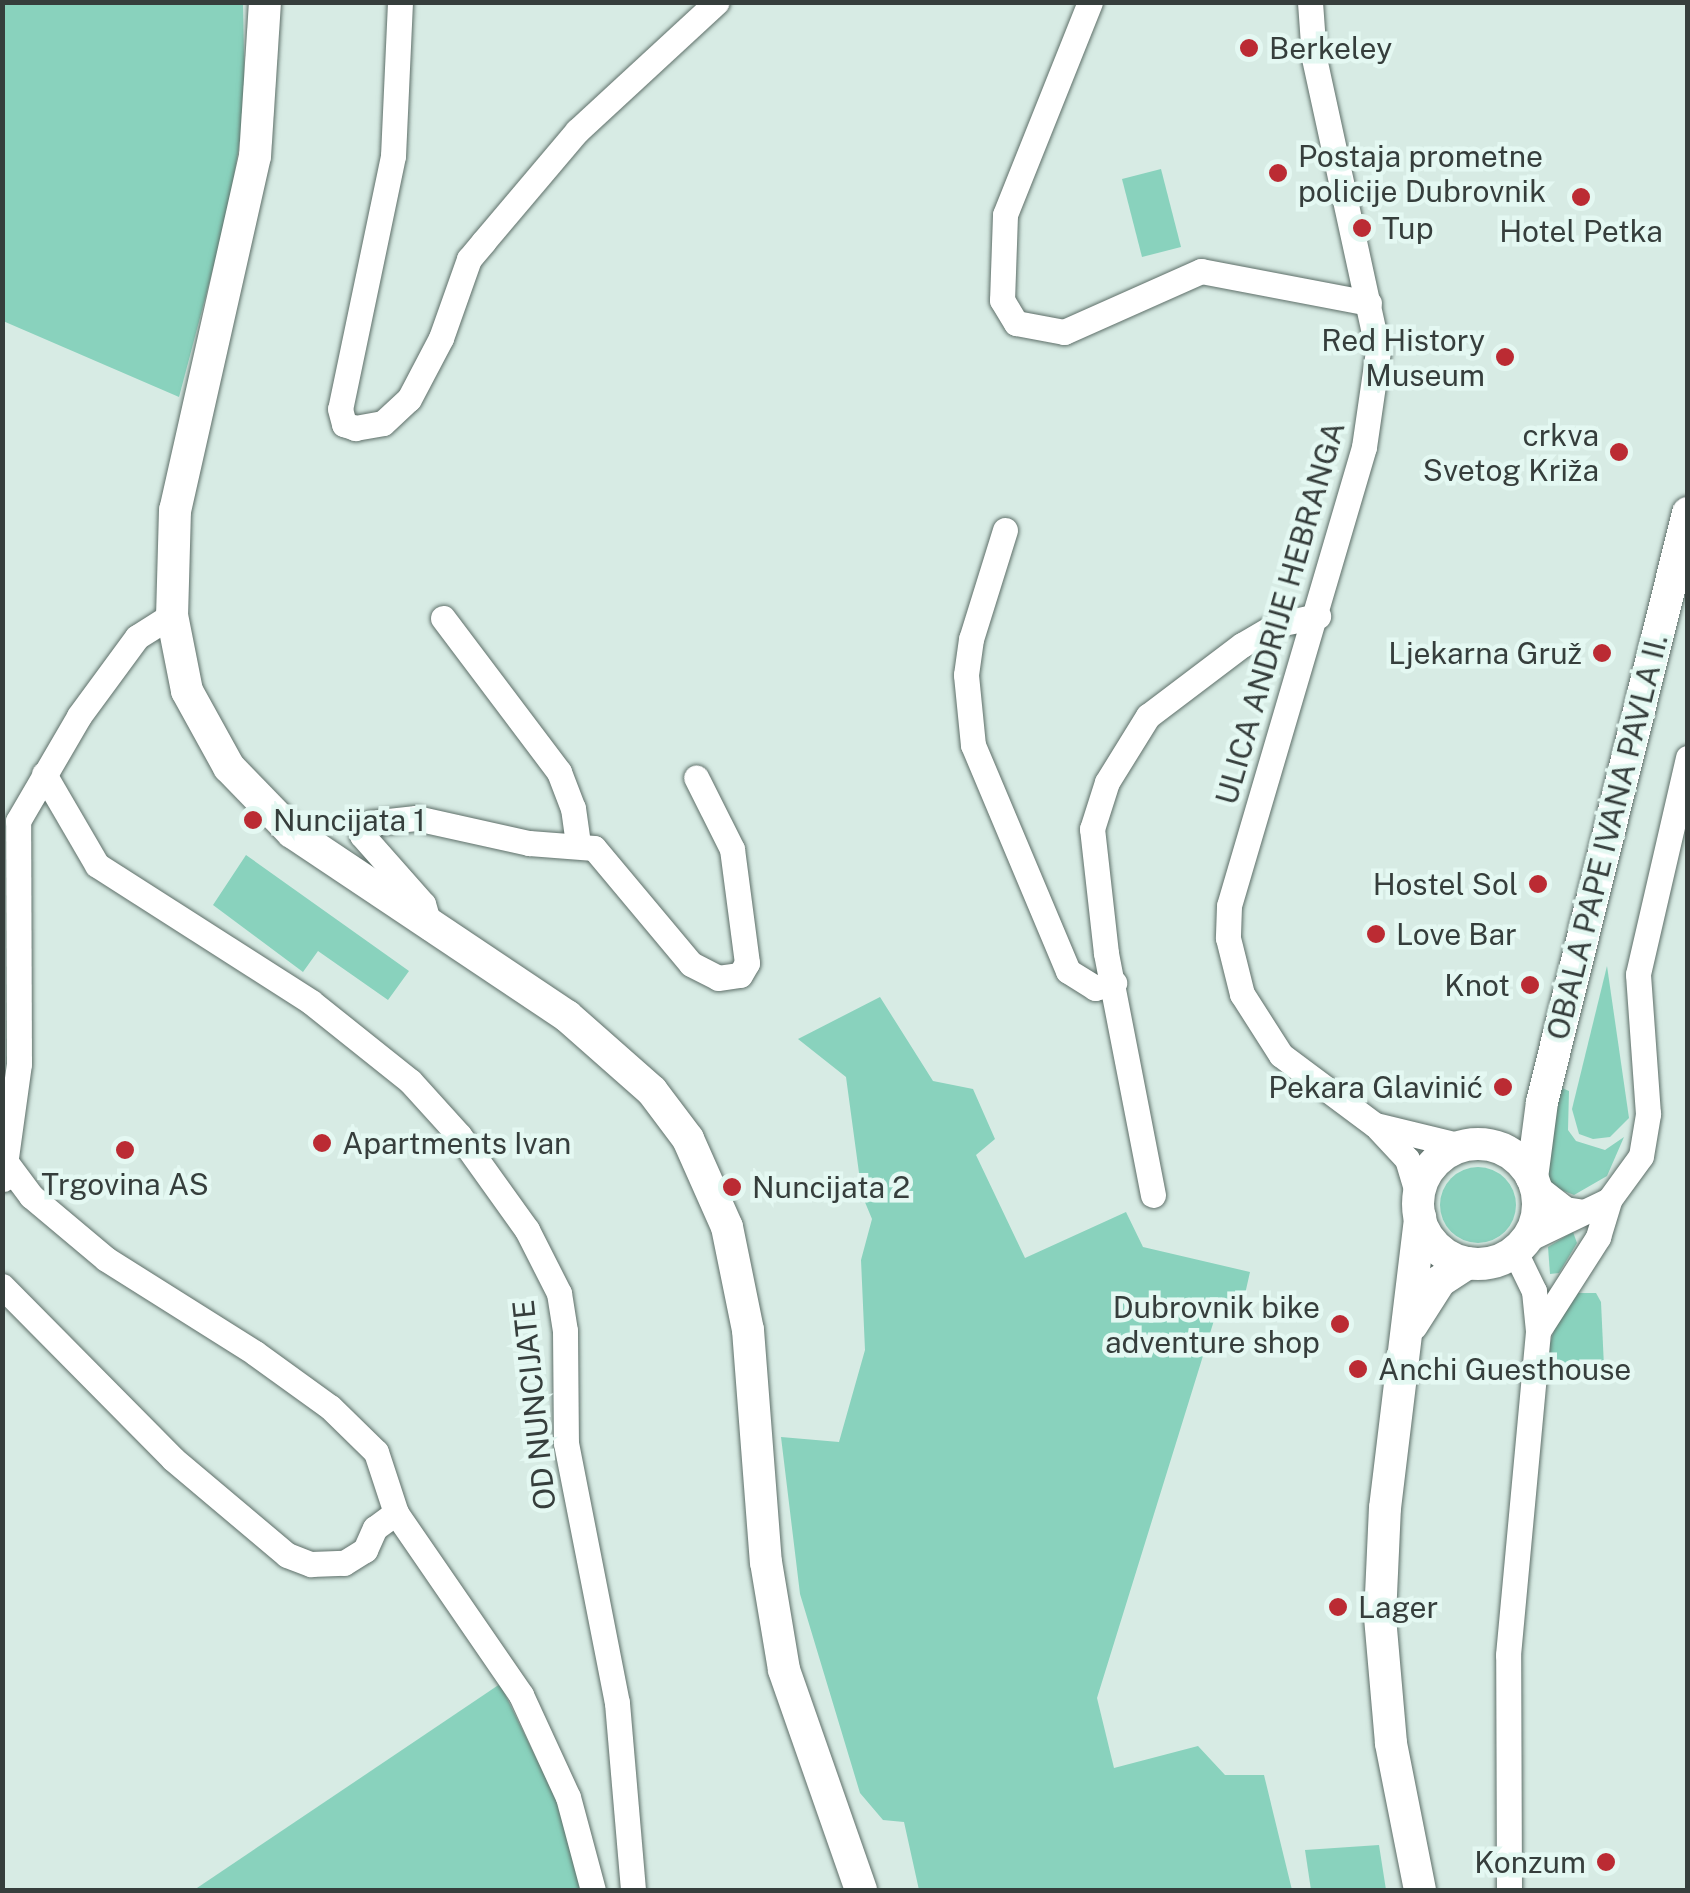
<!DOCTYPE html>
<html>
<head>
<meta charset="utf-8">
<style>
	body { margin:0 }
	#map { position:relative; width:1690px; height:1893px; overflow:hidden; background:#d7ebe4; font-family:"Public Sans",sans-serif }
	div>[style] { position:absolute }
	.green>* { inset:0; background:#89d2bd }
	.round { border-radius:50% }
	.roads { filter:drop-shadow(0 0 2px #5e6f69) drop-shadow(0 0 2px #5e6f69) }
	.minor>* { height:25px; margin:-12.5px; padding:0 12.5px; transform-origin:12.5px; border-radius:12.5px; background:#fff }
	.major>* { height:32px; margin:-16px; padding:0 16px; transform-origin:16px; border-radius:16px; background:#fff }
	.major>.ring { margin:-16px; padding:0; box-sizing:content-box; background:none; border:32px solid #fff; border-radius:50% }
	.dots>* { width:28px; height:28px; translate:-50% -50%; box-sizing:border-box; border:5px solid #e4f8f2; border-radius:50% }
	span { translate:-50% -50%; white-space:nowrap; text-align:center; line-height:1.15; -webkit-text-stroke:9px #e4f8f2; paint-order:stroke }
	.poi-label { font-size:30px; color:#363e3c }
	.left { translate:0 -50%; text-align:left }
	.right { translate:-100% -50%; text-align:right }
	.street-label { font-size:30px; color:#363e3c }
	.frame { position:absolute; inset:0; border:5px solid #363e3c; pointer-events:none }
</style>
</head>
<body>
<div id="map">
	<div class="green">
		<i style="clip-path:polygon(3px 3px,243px 3px,245px 110px,228px 212px,179px 397px,3px 321px)"></i>
		<i style="clip-path:polygon(1161px 169px,1181px 247px,1142px 257px,1122px 179px)"></i>
		<i style="clip-path:polygon(246px 855px,409px 971px,388px 1000px,318px 951px,303px 972px,213px 905px)"></i>
		<i style="clip-path:polygon(1607px 966px,1629px 1118px,1610px 1137px,1593px 1139px,1579px 1134px,1572px 1109px)"></i>
		<i style="clip-path:polygon(880px 997px,933px 1081px,973px 1089px,995px 1139px,976px 1155px,1025px 1258px,1126px 1212px,1143px 1247px,1250px 1272px,1243px 1303px,1220px 1301px,1097px 1698px,1114px 1768px,1198px 1746px,1225px 1775px,1264px 1775px,1292px 1890px,919px 1890px,904px 1822px,883px 1820px,860px 1793px,800px 1594px,781px 1437px,839px 1442px,865px 1350px,861px 1260px,872px 1219px,862px 1195px,846px 1077px,798px 1039px)"></i>
		<i style="clip-path:polygon(1560px 1087px,1569px 1091px,1568px 1130px,1576px 1141px,1605px 1150px,1624px 1137px,1607px 1176px,1574px 1195px,1549px 1185px,1542px 1154px)"></i>
		<i class="round" style="left:1440px;top:1167px;width:76px;height:76px"></i>
		<i style="clip-path:polygon(1573px 1232px,1577px 1243px,1559px 1273px,1550px 1274px,1548px 1247px)"></i>
		<i style="clip-path:polygon(1577px 1293px,1596px 1293px,1601px 1302px,1604px 1367px,1542px 1371px,1555px 1327px)"></i>
		<i style="clip-path:polygon(500px 1684px,562px 1811px,586px 1890px,194px 1890px)"></i>
		<i style="clip-path:polygon(1379px 1845px,1386px 1890px,1311px 1890px,1305px 1850px)"></i>
	</div>
	<div class="roads">
		<div class="minor">
			<i style="left:400px;top:2px;width:154px;rotate:92.6deg"></i>
			<i style="left:393px;top:156px;width:258px;rotate:101.8deg"></i>
			<i style="left:340px;top:409px;width:16px;rotate:75deg"></i>
			<i style="left:344px;top:424px;width:12px;rotate:20deg"></i>
			<i style="left:355px;top:428px;width:28px;rotate:-10deg"></i>
			<i style="left:383px;top:423px;width:35px;rotate:-43deg"></i>
			<i style="left:409px;top:399px;width:69px;rotate:-62.3deg"></i>
			<i style="left:441px;top:338px;width:84px;rotate:-70.5deg"></i>
			<i style="left:469px;top:259px;width:23px;rotate:-50deg"></i>
			<i style="left:484px;top:241px;width:144px;rotate:-49.8deg"></i>
			<i style="left:577px;top:131px;width:190px;rotate:-42.7deg"></i>
			<i style="left:1090px;top:2px;width:229px;rotate:111.8deg"></i>
			<i style="left:1005px;top:215px;width:85px;rotate:92deg"></i>
			<i style="left:1002px;top:300px;width:27px;rotate:59deg"></i>
			<i style="left:1016px;top:323px;width:49px;rotate:10.6deg"></i>
			<i style="left:1064px;top:332px;width:150px;rotate:-24deg"></i>
			<i style="left:1201px;top:271px;width:171px;rotate:10.8deg"></i>
			<i style="left:1310px;top:2px;width:56px;rotate:85.9deg"></i>
			<i style="left:1314px;top:58px;width:300px;rotate:77.7deg"></i>
			<i style="left:1378px;top:351px;width:97px;rotate:98.3deg"></i>
			<i style="left:1364px;top:447px;width:478px;rotate:106.4deg"></i>
			<i style="left:1229px;top:906px;width:32px;rotate:92deg"></i>
			<i style="left:1228px;top:938px;width:58px;rotate:76deg"></i>
			<i style="left:1242px;top:994px;width:72px;rotate:57.4deg"></i>
			<i style="left:1281px;top:1055px;width:117px;rotate:36.7deg"></i>
			<i style="left:1375px;top:1125px;width:89px;rotate:13.6deg"></i>
			<i style="left:1005px;top:530px;width:114px;rotate:107.3deg"></i>
			<i style="left:971px;top:639px;width:36px;rotate:98deg"></i>
			<i style="left:966px;top:675px;width:70px;rotate:84.3deg"></i>
			<i style="left:973px;top:745px;width:245px;rotate:67.2deg"></i>
			<i style="left:1068px;top:971px;width:32px;rotate:32deg"></i>
			<i style="left:1095px;top:988px;width:20px;rotate:-15deg"></i>
			<i style="left:443px;top:618px;width:193px;rotate:53deg"></i>
			<i style="left:559px;top:772px;width:39px;rotate:69deg"></i>
			<i style="left:573px;top:808px;width:34px;rotate:82deg"></i>
			<i style="left:44px;top:774px;width:105px;rotate:59.8deg"></i>
			<i style="left:97px;top:865px;width:254px;rotate:32.6deg"></i>
			<i style="left:311px;top:1002px;width:127px;rotate:38.6deg"></i>
			<i style="left:410px;top:1081px;width:73px;rotate:47.8deg"></i>
			<i style="left:459px;top:1135px;width:117px;rotate:54.4deg"></i>
			<i style="left:527px;top:1230px;width:71px;rotate:63.1deg"></i>
			<i style="left:559px;top:1293px;width:38px;rotate:81deg"></i>
			<i style="left:565px;top:1331px;width:112px;rotate:89.5deg"></i>
			<i style="left:566px;top:1443px;width:265px;rotate:78.9deg"></i>
			<i style="left:617px;top:1703px;width:188px;rotate:85.1deg"></i>
			<i style="left:430px;top:928px;width:25px;rotate:-106deg"></i>
			<i style="left:423px;top:904px;width:92px;rotate:-131.5deg"></i>
			<i style="left:362px;top:835px;width:14px;rotate:-56deg"></i>
			<i style="left:370px;top:823px;width:46px;rotate:-6.2deg"></i>
			<i style="left:416px;top:818px;width:116px;rotate:12.5deg"></i>
			<i style="left:529px;top:843px;width:65px;rotate:4.4deg"></i>
			<i style="left:594px;top:848px;width:151px;rotate:50.1deg"></i>
			<i style="left:691px;top:964px;width:30px;rotate:27deg"></i>
			<i style="left:718px;top:978px;width:22px;rotate:-8deg"></i>
			<i style="left:740px;top:975px;width:14px;rotate:-60deg"></i>
			<i style="left:747px;top:963px;width:115px;rotate:-97.5deg"></i>
			<i style="left:732px;top:849px;width:80px;rotate:-116.6deg"></i>
			<i style="left:1378px;top:1128px;width:42px;rotate:46.9deg"></i>
			<i style="left:1407px;top:1159px;width:42px;rotate:73.3deg"></i>
			<i style="left:5px;top:1161px;width:44px;rotate:53.4deg"></i>
			<i style="left:31px;top:1196px;width:98px;rotate:40deg"></i>
			<i style="left:106px;top:1259px;width:176px;rotate:32.2deg"></i>
			<i style="left:255px;top:1353px;width:92px;rotate:35.8deg"></i>
			<i style="left:330px;top:1407px;width:64px;rotate:44.4deg"></i>
			<i style="left:376px;top:1452px;width:64px;rotate:71.8deg"></i>
			<i style="left:396px;top:1513px;width:221px;rotate:55.5deg"></i>
			<i style="left:521px;top:1695px;width:112px;rotate:65.3deg"></i>
			<i style="left:568px;top:1797px;width:96px;rotate:75deg"></i>
			<i style="left:3px;top:1179px;width:116px;rotate:-82.1deg"></i>
			<i style="left:19px;top:1064px;width:243px;rotate:-90.2deg"></i>
			<i style="left:18px;top:821px;width:121px;rotate:-59.8deg"></i>
			<i style="left:79px;top:716px;width:98px;rotate:-53.7deg"></i>
			<i style="left:137px;top:637px;width:41px;rotate:-32.2deg"></i>
			<i style="left:1536px;top:1186px;width:37px;rotate:38deg"></i>
			<i style="left:1565px;top:1209px;width:18px;rotate:9deg"></i>
			<i style="left:1153px;top:1195px;width:247px;rotate:-101deg"></i>
			<i style="left:1106px;top:953px;width:125px;rotate:-96.4deg"></i>
			<i style="left:1092px;top:829px;width:49px;rotate:-72.3deg"></i>
			<i style="left:1107px;top:782px;width:78px;rotate:-58.2deg"></i>
			<i style="left:1148px;top:716px;width:118px;rotate:-37.1deg"></i>
			<i style="left:1242px;top:645px;width:42px;rotate:-30.3deg"></i>
			<i style="left:1278px;top:624px;width:41px;rotate:-11.3deg"></i>
			<i style="left:1528px;top:1239px;width:90px;rotate:-25.7deg"></i>
			<i style="left:1609px;top:1200px;width:54px;rotate:-54deg"></i>
			<i style="left:1641px;top:1156px;width:43px;rotate:-80.5deg"></i>
			<i style="left:1648px;top:1114px;width:140px;rotate:-94.1deg"></i>
			<i style="left:1638px;top:974px;width:222px;rotate:-77deg"></i>
			<i style="left:2px;top:1286px;width:243px;rotate:45.3deg"></i>
			<i style="left:173px;top:1459px;width:149px;rotate:40.1deg"></i>
			<i style="left:287px;top:1555px;width:26px;rotate:21deg"></i>
			<i style="left:311px;top:1564px;width:33px;rotate:-2deg"></i>
			<i style="left:344px;top:1563px;width:25px;rotate:-32deg"></i>
			<i style="left:365px;top:1550px;width:24px;rotate:-66deg"></i>
			<i style="left:375px;top:1528px;width:26px;rotate:-36deg"></i>
			<i style="left:1538px;top:1331px;width:112px;rotate:-57.4deg"></i>
			<i style="left:1598px;top:1237px;width:39px;rotate:-73deg"></i>
			<i style="left:1509px;top:1890px;width:235px;rotate:-90.2deg"></i>
			<i style="left:1508px;top:1655px;width:325px;rotate:-84.7deg"></i>
			<i style="left:1538px;top:1331px;width:40px;rotate:-95.7deg"></i>
			<i style="left:1534px;top:1291px;width:43px;rotate:-116deg"></i>
		</div>
		<div class="major">
			<i style="left:265px;top:2px;width:154px;rotate:93.7deg"></i>
			<i style="left:255px;top:156px;width:363px;rotate:102.7deg"></i>
			<i style="left:175px;top:510px;width:105px;rotate:91.6deg"></i>
			<i style="left:172px;top:615px;width:77px;rotate:78.8deg"></i>
			<i style="left:187px;top:691px;width:87px;rotate:61.1deg"></i>
			<i style="left:229px;top:767px;width:91px;rotate:45.9deg"></i>
			<i style="left:292px;top:832px;width:331px;rotate:33.8deg"></i>
			<i style="left:567px;top:1016px;width:113px;rotate:41.4deg"></i>
			<i style="left:652px;top:1091px;width:60px;rotate:53.1deg"></i>
			<i style="left:688px;top:1139px;width:96px;rotate:66.1deg"></i>
			<i style="left:727px;top:1227px;width:105px;rotate:78.5deg"></i>
			<i style="left:748px;top:1330px;width:233px;rotate:85.6deg"></i>
			<i style="left:766px;top:1562px;width:109px;rotate:80.5deg"></i>
			<i style="left:784px;top:1670px;width:233px;rotate:70.7deg"></i>
			<i class="ring" style="left:1418px;top:1144px;width:88px;height:88px"></i>
			<i style="left:1532px;top:1178px;width:77px;rotate:-82.5deg"></i>
			<i style="left:1542px;top:1102px;width:607px;rotate:-76.08deg"></i>
			<i style="left:1412px;top:1325px;width:52px;rotate:-57.5deg"></i>
			<i style="left:1440px;top:1281px;width:33px;rotate:-33deg"></i>
			<i style="left:1420px;top:1890px;width:150px;rotate:-101.2deg"></i>
			<i style="left:1391px;top:1743px;width:126px;rotate:-95deg"></i>
			<i style="left:1380px;top:1617px;width:109px;rotate:-87.4deg"></i>
			<i style="left:1385px;top:1508px;width:293px;rotate:-83.1deg"></i>
		</div>
	</div>
	<div class="dots">
		<i style="left:1249px;top:48px;background:#bb2b33"></i>
		<i style="left:1278px;top:173px;background:#bb2b33"></i>
		<i style="left:1581px;top:197px;background:#bb2b33"></i>
		<i style="left:1362px;top:228px;background:#bb2b33"></i>
		<i style="left:1505px;top:357px;background:#bb2b33"></i>
		<i style="left:1619px;top:452px;background:#bb2b33"></i>
		<i style="left:1602px;top:653px;background:#bb2b33"></i>
		<i style="left:253px;top:820px;background:#bb2b33"></i>
		<i style="left:1538px;top:884px;background:#bb2b33"></i>
		<i style="left:1376px;top:934px;background:#bb2b33"></i>
		<i style="left:1530px;top:985px;background:#bb2b33"></i>
		<i style="left:1503px;top:1087px;background:#bb2b33"></i>
		<i style="left:322px;top:1143px;background:#bb2b33"></i>
		<i style="left:125px;top:1150px;background:#bb2b33"></i>
		<i style="left:732px;top:1187px;background:#bb2b33"></i>
		<i style="left:1340px;top:1324px;background:#bb2b33"></i>
		<i style="left:1358px;top:1369px;background:#bb2b33"></i>
		<i style="left:1338px;top:1607px;background:#bb2b33"></i>
		<i style="left:1606px;top:1862px;background:#bb2b33"></i>
	</div>
	<div class="poi-label">
		<span class="left" style="left:1269px;top:48px">Berkeley</span>
		<span class="left" style="left:1298px;top:173px">Postaja prometne<br>policije Dubrovnik</span>
		<span class="left" style="left:1382px;top:228px">Tup</span>
		<span style="left:1581px;top:231px">Hotel Petka</span>
		<span class="right" style="left:1485px;top:357px">Red History<br>Museum</span>
		<span class="right" style="left:1599px;top:452px">crkva<br>Svetog Križa</span>
		<span class="right" style="left:1582px;top:653px">Ljekarna Gruž</span>
		<span class="left" style="left:273px;top:820px">Nuncijata 1</span>
		<span class="right" style="left:1518px;top:884px">Hostel Sol</span>
		<span class="left" style="left:1396px;top:934px">Love Bar</span>
		<span class="right" style="left:1510px;top:985px">Knot</span>
		<span class="right" style="left:1483px;top:1087px">Pekara Glavinić</span>
		<span class="left" style="left:342px;top:1143px">Apartments Ivan</span>
		<span style="left:125px;top:1184px">Trgovina AS</span>
		<span class="left" style="left:752px;top:1187px">Nuncijata 2</span>
		<span class="right" style="left:1320px;top:1324px">Dubrovnik bike<br>adventure shop</span>
		<span class="left" style="left:1378px;top:1369px">Anchi Guesthouse</span>
		<span class="left" style="left:1358px;top:1607px">Lager</span>
		<span class="right" style="left:1586px;top:1862px">Konzum</span>
	</div>
	<div class="street-label">
		<span style="left:1280px;top:613px;rotate:-74deg">ULICA ANDRIJE HEBRANGA</span>
		<span style="left:1607px;top:837px;rotate:-76deg">OBALA PAPE IVANA PAVLA II.</span>
		<span style="left:534px;top:1405px;rotate:-96deg">OD NUNCIJATE</span>
	</div>
	<div class="frame"></div>
</div>
</body>
</html>
